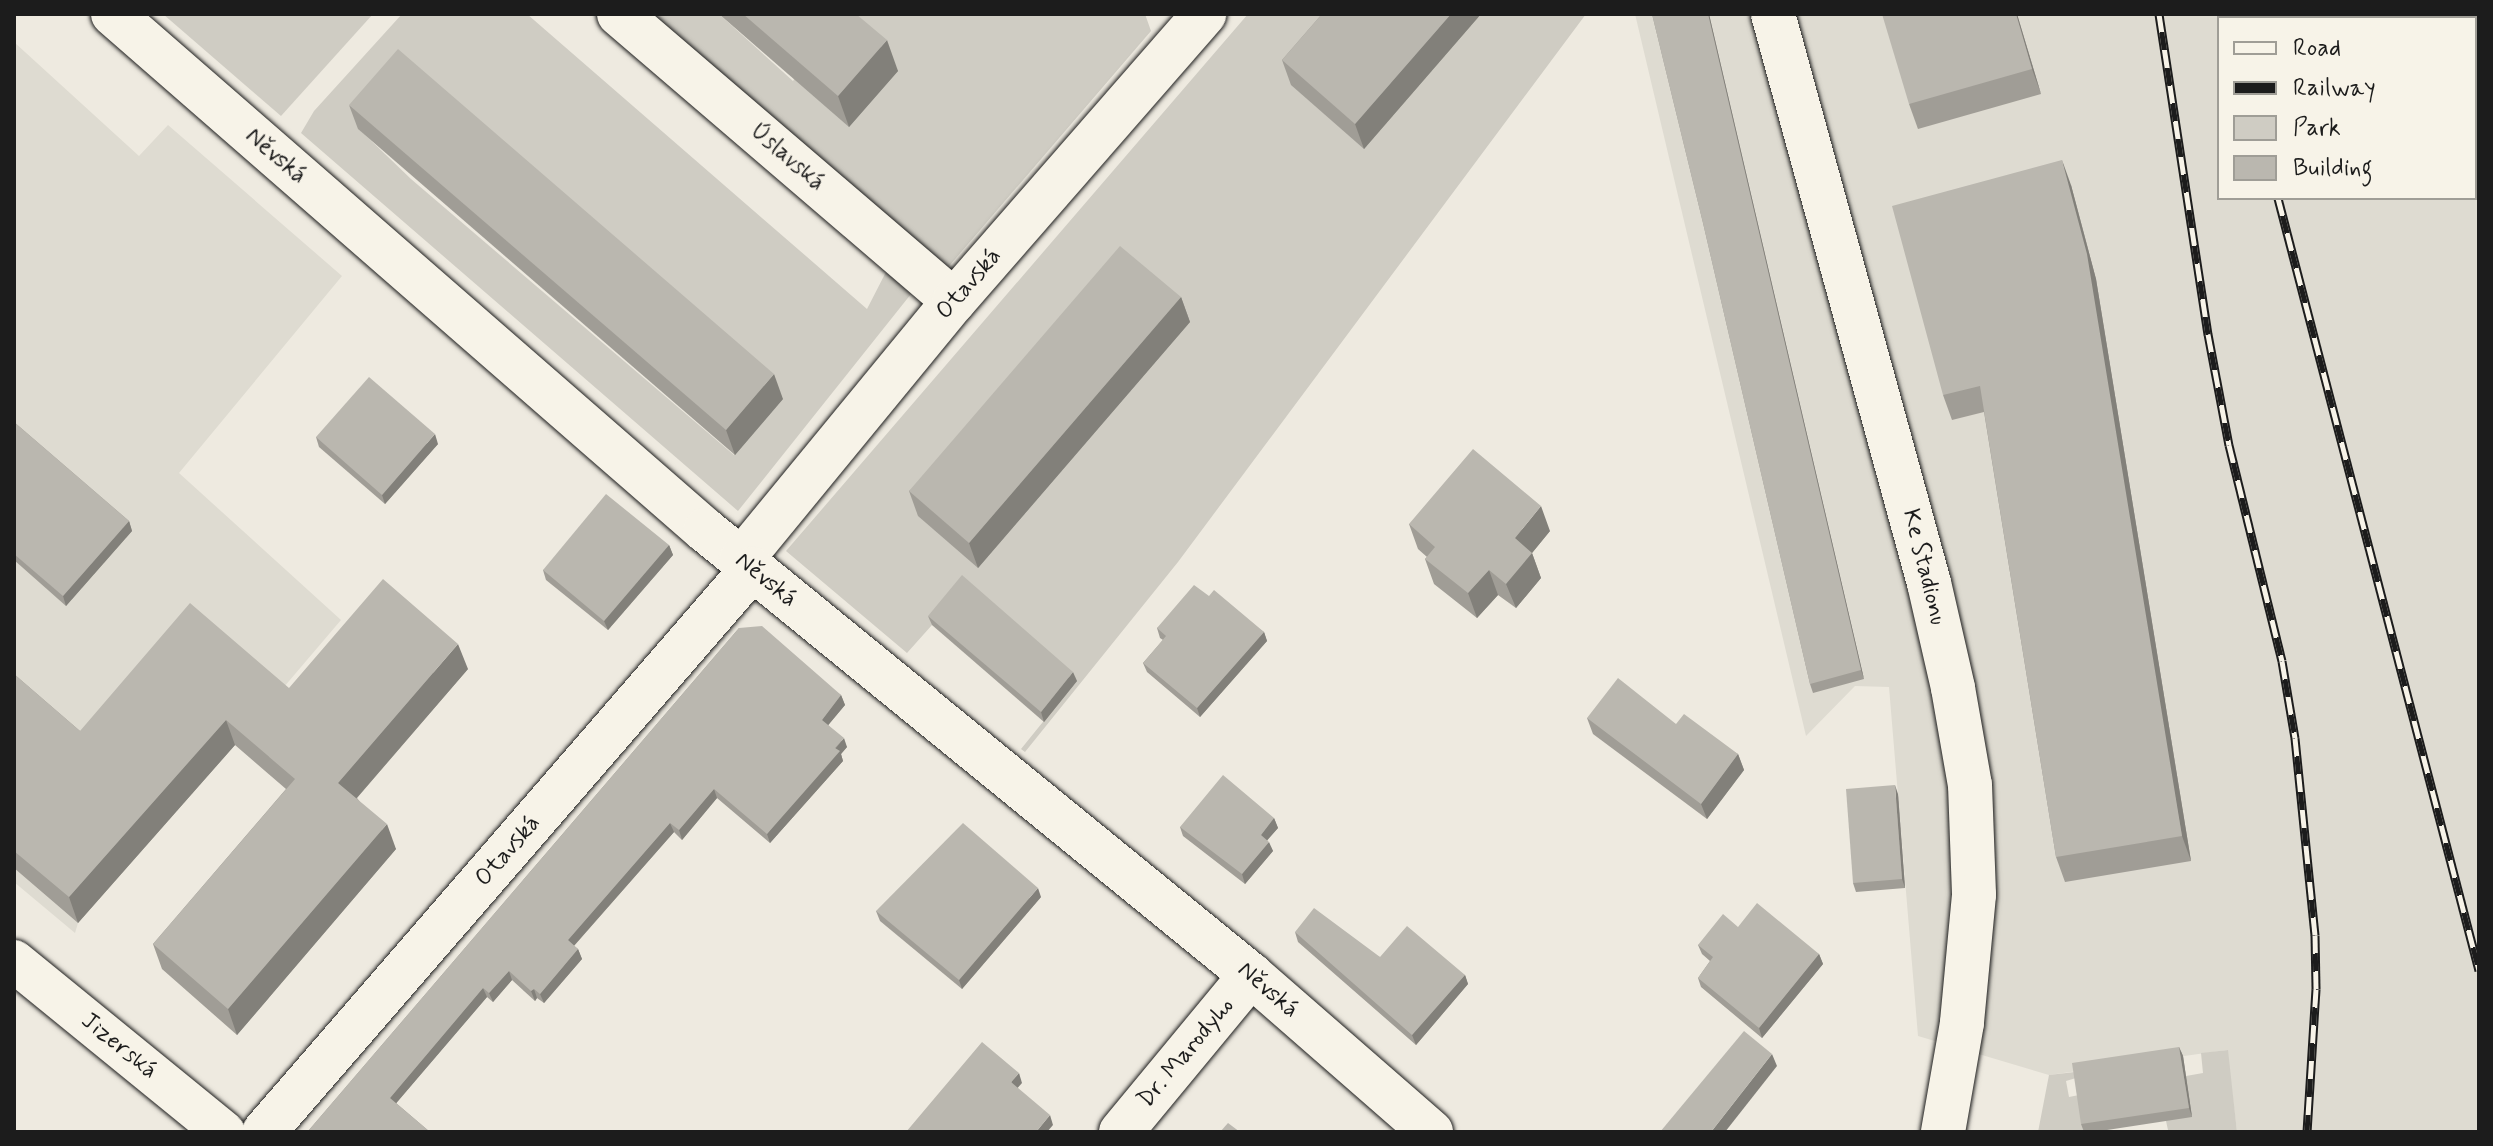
<!DOCTYPE html>
<html>
<head>
<meta charset="utf-8">
<style>
	body { margin:0 }
	#map { position:relative; width:2493px; height:1146px; overflow:hidden; background:#eeeae0; font-family:Mynerve,sans-serif }
	div>[style] { position:absolute }
	.built>* { inset:0; background:#dedbd1 }
	.green>* { inset:0; background:#cfccc3 }
	.roads { filter:drop-shadow(0 0 2px #1c1c1c) drop-shadow(0 0 2px #1c1c1c) }
	.pedestrian>* { height:42px; margin:-21px; padding:0 21px; transform-origin:21px; border-radius:21px; background:#f7f3e8 }
	.minor>* { height:44px; margin:-22px; padding:0 22px; transform-origin:22px; border-radius:22px; background:#f7f3e8 }
	.rail>* { height:9px; margin-top:-4.5px; transform-origin:0; background:repeating-linear-gradient(90deg,#f7f3e8 0 18px,#1c1c1c 0 36px); box-sizing:border-box; border-block:2px solid #1c1c1c }
	.wall>* { inset:0; background:#a09d96 }
	.shaded-wall>* { inset:0; background:#82807a }
	.building>* { inset:0; background:#bab7af }
	span { translate:-50% -50%; white-space:nowrap; text-align:center; line-height:1.15; -webkit-text-stroke:6px #f7f3e8; paint-order:stroke }
	.street-label { font-size:24px; color:#1c1c1c }
	.frame { position:absolute; inset:0; border:16px solid #1c1c1c; pointer-events:none }
	.legend { position:absolute; left:2217px; top:16px; width:260px; height:184px; box-sizing:border-box; background:#f7f3e8; border:2px solid #9f9d96; margin:0; padding:10px 14px; list-style:none; font-size:24px; color:#1c1c1c }
	.legend li { display:flex; align-items:center; gap:16px; height:40px }
	.legend b { width:40px; border:2px solid #9f9d96 }
</style>
</head>
<body>
<div id="map">
	<div class="built">
		<i style="clip-path:polygon(evenodd,1635px 14px,2479px 14px,2479px 1132px,2237px 1132px,2227px 1050px,2049px 1075px,1918px 1036px,1889px 687px,1855px 686px,1806px 736px,1635px 14px,2219px 18px,2475px 18px,2475px 198px,2219px 198px,2219px 18px)"></i>
		<i style="clip-path:polygon(14px 42px,139px 156px,168px 125px,342px 276px,179px 473px,341px 620px,278px 694px,89px 756px,14px 692px)"></i>
		<i style="clip-path:polygon(14px 868px,78px 923px,75px 933px,14px 882px)"></i>
	</div>
	<div class="green">
		<i style="clip-path:polygon(163px 14px,373px 14px,281px 116px)"></i>
		<i style="clip-path:polygon(evenodd,402px 14px,527px 14px,867px 309px,886px 272px,911px 294px,738px 511px,301px 133px,314px 111px,402px 14px,359px 129px,783px 399px,734px 455px,411px 179px,359px 129px)"></i>
		<i style="clip-path:polygon(647px 14px,719px 14px,793px 81px,834px 14px,1145px 14px,1151px 31px,944px 272px)"></i>
		<i style="clip-path:polygon(1248px 14px,1586px 14px,1178px 562px,1025px 752px,1021px 749px,1076px 681px,932px 625px,907px 653px,786px 551px)"></i>
		<i style="clip-path:polygon(2228px 1050px,2237px 1132px,2156px 1132px,2168px 1130px,2166px 1121px,2186px 1076px,2203px 1073px,2201px 1053px)"></i>
		<i style="clip-path:polygon(2075px 1072px,2076px 1078px,2066px 1081px,2069px 1097px,2079px 1095px,2084px 1132px,2038px 1132px,2049px 1075px)"></i>
	</div>
	<div class="roads">
		<div class="pedestrian">
			<i style="left:14px;top:961px;width:271px;rotate:39.2deg"></i>
		</div>
		<div class="minor">
			<i style="left:113px;top:14px;width:785px;rotate:41.08deg"></i>
			<i style="left:705px;top:530px;width:704px;rotate:39.18deg"></i>
			<i style="left:1251px;top:975px;width:239px;rotate:41.1deg"></i>
			<i style="left:619px;top:14px;width:441px;rotate:40.6deg"></i>
			<i style="left:1773px;top:14px;width:590px;rotate:74.67deg"></i>
			<i style="left:1929px;top:583px;width:108px;rotate:77.1deg"></i>
			<i style="left:1953px;top:688px;width:98px;rotate:80.1deg"></i>
			<i style="left:1970px;top:785px;width:110px;rotate:87.9deg"></i>
			<i style="left:1974px;top:895px;width:129px;rotate:95.4deg"></i>
			<i style="left:1962px;top:1023px;width:111px;rotate:99.9deg"></i>
			<i style="left:741px;top:560px;width:335px;rotate:-50.6deg"></i>
			<i style="left:954px;top:301px;width:381px;rotate:-48.9deg"></i>
			<i style="left:264px;top:1132px;width:745px;rotate:-49.08deg"></i>
			<i style="left:1121px;top:1132px;width:204px;rotate:-50.4deg"></i>
		</div>
	</div>
	<div class="rail">
		<i style="left:2159px;top:14px;width:324px;rotate:81.3deg"></i>
		<i style="left:2208px;top:334px;width:113px;rotate:79.3deg"></i>
		<i style="left:2229px;top:445px;width:222px;rotate:76.2deg"></i>
		<i style="left:2282px;top:661px;width:78px;rotate:80.4deg"></i>
		<i style="left:2295px;top:738px;width:198px;rotate:84.2deg"></i>
		<i style="left:2315px;top:935px;width:54px;rotate:88.9deg"></i>
		<i style="left:2316px;top:989px;width:143px;rotate:93.6deg"></i>
		<i style="left:2231px;top:14px;width:4px;rotate:76deg"></i>
		<i style="left:2278px;top:198px;width:798px;rotate:75.41deg"></i>
	</div>
	<div class="wall">
		<i style="clip-path:polygon(719px 14px,856px 14px,898px 71px,849px 127px)"></i>
		<i style="clip-path:polygon(1322px 14px,1481px 14px,1364px 149px,1291px 85px,1282px 60px)"></i>
		<i style="clip-path:polygon(1652px 14px,1709px 14px,1864px 679px,1813px 693px,1810px 684px,1703px 223px)"></i>
		<i style="clip-path:polygon(2017px 14px,2041px 94px,1918px 129px,1909px 104px)"></i>
		<i style="clip-path:polygon(349px 105px,783px 399px,735px 455px,358px 129px)"></i>
		<i style="clip-path:polygon(2071px 185px,2096px 279px,2191px 861px,2065px 882px,2056px 857px,1984px 412px,1952px 420px,1943px 395px)"></i>
		<i style="clip-path:polygon(1181px 297px,1190px 322px,978px 568px,918px 516px,909px 491px)"></i>
		<i style="clip-path:polygon(14px 422px,129px 521px,132px 531px,66px 606px,14px 560px)"></i>
		<i style="clip-path:polygon(316px 437px,438px 444px,385px 504px,319px 447px)"></i>
		<i style="clip-path:polygon(1409px 524px,1550px 531px,1532px 553px,1541px 578px,1516px 608px,1498px 595px,1477px 618px,1434px 584px,1425px 559px,1427px 557px,1418px 549px)"></i>
		<i style="clip-path:polygon(669px 545px,673px 555px,608px 630px,546px 580px,543px 570px)"></i>
		<i style="clip-path:polygon(1209px 596px,1264px 632px,1267px 641px,1200px 717px,1147px 672px,1143px 663px,1163px 640px,1160px 638px,1157px 628px)"></i>
		<i style="clip-path:polygon(928px 616px,1077px 681px,1044px 722px,932px 625px)"></i>
		<i style="clip-path:polygon(739px 628px,841px 695px,845px 705px,828px 725px,847px 747px,841px 754px,843px 761px,770px 843px,717px 798px,682px 840px,674px 832px,574px 946px,578px 949px,582px 959px,544px 1003px,537px 998px,535px 1001px,512px 980px,493px 1002px,487px 997px,396px 1103px,430px 1132px,310px 1132px,309px 1130px)"></i>
		<i style="clip-path:polygon(468px 669px,357px 798px,396px 849px,237px 1035px,162px 969px,153px 944px,286px 789px,235px 745px,78px 923px,14px 868px,14px 674px,80px 731px,289px 688px)"></i>
		<i style="clip-path:polygon(1587px 718px,1676px 724px,1738px 754px,1744px 770px,1707px 819px,1593px 734px)"></i>
		<i style="clip-path:polygon(1898px 794px,1905px 888px,1856px 892px,1853px 883px)"></i>
		<i style="clip-path:polygon(1274px 818px,1278px 828px,1267px 840px,1273px 851px,1245px 884px,1183px 836px,1180px 827px)"></i>
		<i style="clip-path:polygon(1041px 897px,962px 989px,880px 921px,876px 911px)"></i>
		<i style="clip-path:polygon(1738px 927px,1819px 954px,1823px 964px,1762px 1038px,1701px 987px,1698px 978px,1710px 961px,1702px 954px,1698px 945px)"></i>
		<i style="clip-path:polygon(1295px 932px,1380px 957px,1465px 975px,1468px 984px,1416px 1045px,1298px 942px)"></i>
		<i style="clip-path:polygon(2179px 1047px,2183px 1056px,2192px 1117px,2094px 1132px,2084px 1132px,2081px 1124px)"></i>
	</div>
	<div class="shaded-wall">
		<i style="clip-path:polygon(1451px 14px,1481px 14px,1364px 149px,1355px 124px)"></i>
		<i style="clip-path:polygon(1708px 14px,1709px 14px,1864px 679px,1861px 670px)"></i>
		<i style="clip-path:polygon(2016px 14px,2017px 14px,2041px 94px,2032px 69px)"></i>
		<i style="clip-path:polygon(887px 40px,898px 71px,849px 127px,838px 96px)"></i>
		<i style="clip-path:polygon(2062px 160px,2071px 185px,2096px 279px,2191px 861px,2182px 836px)"></i>
		<i style="clip-path:polygon(1181px 297px,1190px 322px,978px 568px,969px 543px)"></i>
		<i style="clip-path:polygon(774px 374px,783px 399px,735px 455px,726px 430px)"></i>
		<i style="clip-path:polygon(435px 434px,438px 444px,385px 504px,382px 495px)"></i>
		<i style="clip-path:polygon(1541px 506px,1550px 531px,1532px 553px,1541px 578px,1516px 608px,1506px 584px,1515px 538px)"></i>
		<i style="clip-path:polygon(129px 521px,132px 531px,66px 606px,63px 596px)"></i>
		<i style="clip-path:polygon(669px 545px,673px 555px,608px 630px,604px 621px)"></i>
		<i style="clip-path:polygon(1489px 570px,1498px 595px,1477px 618px,1468px 593px)"></i>
		<i style="clip-path:polygon(1264px 632px,1267px 641px,1200px 717px,1197px 708px)"></i>
		<i style="clip-path:polygon(458px 644px,468px 669px,348px 808px,338px 783px)"></i>
		<i style="clip-path:polygon(1073px 672px,1077px 681px,1044px 722px,1041px 712px)"></i>
		<i style="clip-path:polygon(841px 695px,845px 705px,825px 729px,822px 720px)"></i>
		<i style="clip-path:polygon(226px 720px,235px 745px,78px 923px,69px 897px)"></i>
		<i style="clip-path:polygon(844px 738px,847px 747px,841px 754px,843px 761px,770px 843px,767px 834px)"></i>
		<i style="clip-path:polygon(1738px 754px,1744px 770px,1707px 819px,1701px 804px)"></i>
		<i style="clip-path:polygon(1895px 785px,1898px 794px,1905px 888px,1902px 879px)"></i>
		<i style="clip-path:polygon(714px 789px,717px 798px,682px 840px,679px 830px)"></i>
		<i style="clip-path:polygon(1274px 818px,1278px 828px,1264px 844px,1261px 835px)"></i>
		<i style="clip-path:polygon(670px 823px,674px 832px,571px 949px,568px 940px)"></i>
		<i style="clip-path:polygon(387px 824px,396px 849px,237px 1035px,228px 1009px)"></i>
		<i style="clip-path:polygon(1269px 842px,1273px 851px,1245px 884px,1242px 874px)"></i>
		<i style="clip-path:polygon(1038px 888px,1041px 897px,962px 989px,959px 980px)"></i>
		<i style="clip-path:polygon(578px 949px,582px 959px,544px 1003px,540px 994px)"></i>
		<i style="clip-path:polygon(1819px 954px,1823px 964px,1762px 1038px,1759px 1028px)"></i>
		<i style="clip-path:polygon(509px 971px,512px 980px,493px 1002px,489px 993px)"></i>
		<i style="clip-path:polygon(1465px 975px,1468px 984px,1416px 1045px,1412px 1035px)"></i>
		<i style="clip-path:polygon(483px 988px,487px 997px,393px 1107px,390px 1098px)"></i>
		<i style="clip-path:polygon(534px 989px,537px 998px,535px 1001px,531px 991px)"></i>
		<i style="clip-path:polygon(2179px 1047px,2183px 1056px,2192px 1117px,2189px 1108px)"></i>
		<i style="clip-path:polygon(1772px 1054px,1777px 1066px,1725px 1132px,1711px 1132px)"></i>
		<i style="clip-path:polygon(1019px 1073px,1022px 1083px,1015px 1091px,1011px 1082px)"></i>
		<i style="clip-path:polygon(1050px 1115px,1053px 1125px,1047px 1132px,1036px 1132px)"></i>
	</div>
	<div class="building">
		<i style="clip-path:polygon(743px 14px,856px 14px,887px 40px,838px 96px)"></i>
		<i style="clip-path:polygon(1322px 14px,1451px 14px,1355px 124px,1282px 60px)"></i>
		<i style="clip-path:polygon(1652px 14px,1708px 14px,1861px 670px,1810px 684px,1703px 223px)"></i>
		<i style="clip-path:polygon(1882px 14px,2016px 14px,2032px 69px,1909px 104px)"></i>
		<i style="clip-path:polygon(398px 49px,774px 374px,726px 430px,349px 105px)"></i>
		<i style="clip-path:polygon(2062px 160px,2087px 254px,2182px 836px,2056px 857px,1980px 386px,1943px 395px,1892px 206px)"></i>
		<i style="clip-path:polygon(1120px 246px,1181px 297px,969px 543px,909px 491px)"></i>
		<i style="clip-path:polygon(369px 377px,435px 434px,382px 495px,316px 437px)"></i>
		<i style="clip-path:polygon(14px 422px,129px 521px,63px 596px,14px 554px)"></i>
		<i style="clip-path:polygon(1473px 449px,1541px 506px,1515px 538px,1532px 553px,1506px 584px,1489px 570px,1468px 593px,1425px 559px,1435px 547px,1409px 524px)"></i>
		<i style="clip-path:polygon(606px 494px,669px 545px,604px 621px,543px 570px)"></i>
		<i style="clip-path:polygon(962px 575px,1073px 672px,1041px 712px,928px 616px)"></i>
		<i style="clip-path:polygon(383px 579px,458px 644px,338px 783px,387px 824px,228px 1009px,153px 944px,295px 779px,226px 720px,69px 897px,14px 851px,14px 674px,80px 731px,190px 603px,289px 688px)"></i>
		<i style="clip-path:polygon(1194px 585px,1209px 596px,1214px 590px,1264px 632px,1197px 708px,1143px 663px,1166px 636px,1157px 628px)"></i>
		<i style="clip-path:polygon(762px 626px,841px 695px,822px 720px,844px 738px,835px 748px,840px 751px,767px 834px,714px 789px,679px 830px,670px 823px,568px 940px,578px 949px,540px 994px,534px 989px,531px 991px,509px 971px,489px 993px,483px 988px,390px 1098px,430px 1132px,312px 1132px,309px 1130px,739px 628px)"></i>
		<i style="clip-path:polygon(1618px 678px,1676px 724px,1684px 714px,1738px 754px,1701px 804px,1587px 718px)"></i>
		<i style="clip-path:polygon(1223px 775px,1274px 818px,1261px 835px,1269px 842px,1242px 874px,1180px 827px)"></i>
		<i style="clip-path:polygon(1895px 785px,1902px 879px,1853px 883px,1846px 789px)"></i>
		<i style="clip-path:polygon(963px 823px,1038px 888px,959px 980px,876px 911px)"></i>
		<i style="clip-path:polygon(1757px 903px,1819px 954px,1759px 1028px,1698px 978px,1713px 957px,1698px 945px,1723px 914px,1738px 927px)"></i>
		<i style="clip-path:polygon(1314px 908px,1380px 957px,1407px 926px,1465px 975px,1412px 1035px,1295px 932px)"></i>
		<i style="clip-path:polygon(1744px 1031px,1772px 1054px,1711px 1132px,1660px 1132px)"></i>
		<i style="clip-path:polygon(982px 1042px,1019px 1073px,1011px 1082px,1050px 1115px,1036px 1132px,906px 1132px)"></i>
		<i style="clip-path:polygon(2179px 1047px,2189px 1108px,2081px 1124px,2072px 1063px)"></i>
		<i style="clip-path:polygon(1228px 1123px,1240px 1132px,1220px 1132px)"></i>
	</div>
	<div class="street-label">
		<span style="left:276px;top:156px;rotate:41deg">Něvská</span>
		<span style="left:787px;top:157px;rotate:41deg">Úslavská</span>
		<span style="left:969px;top:284px;rotate:-49deg">Otavská</span>
		<span style="left:1924px;top:567px;rotate:76deg">Ke Stadionu</span>
		<span style="left:766px;top:580px;rotate:39deg">Něvská</span>
		<span style="left:508px;top:851px;rotate:-49deg">Otavská</span>
		<span style="left:1268px;top:990px;rotate:41deg">Něvská</span>
		<span style="left:119px;top:1046px;rotate:39deg">Jizerská</span>
		<span style="left:1186px;top:1053px;rotate:-50deg">Dr. Marodyho</span>
	</div>
	<div class="frame"></div>
	<ul class="legend">
	<li><b style="height:10px;background:#f7f3e8"></b>Road</li>
	<li><b style="height:10px;background:#1c1c1c"></b>Railway</li>
	<li><b style="height:22px;background:#cfccc3"></b>Park</li>
	<li><b style="height:22px;background:#bab7af"></b>Building</li>
	</ul>
</div>
</body>
</html>
